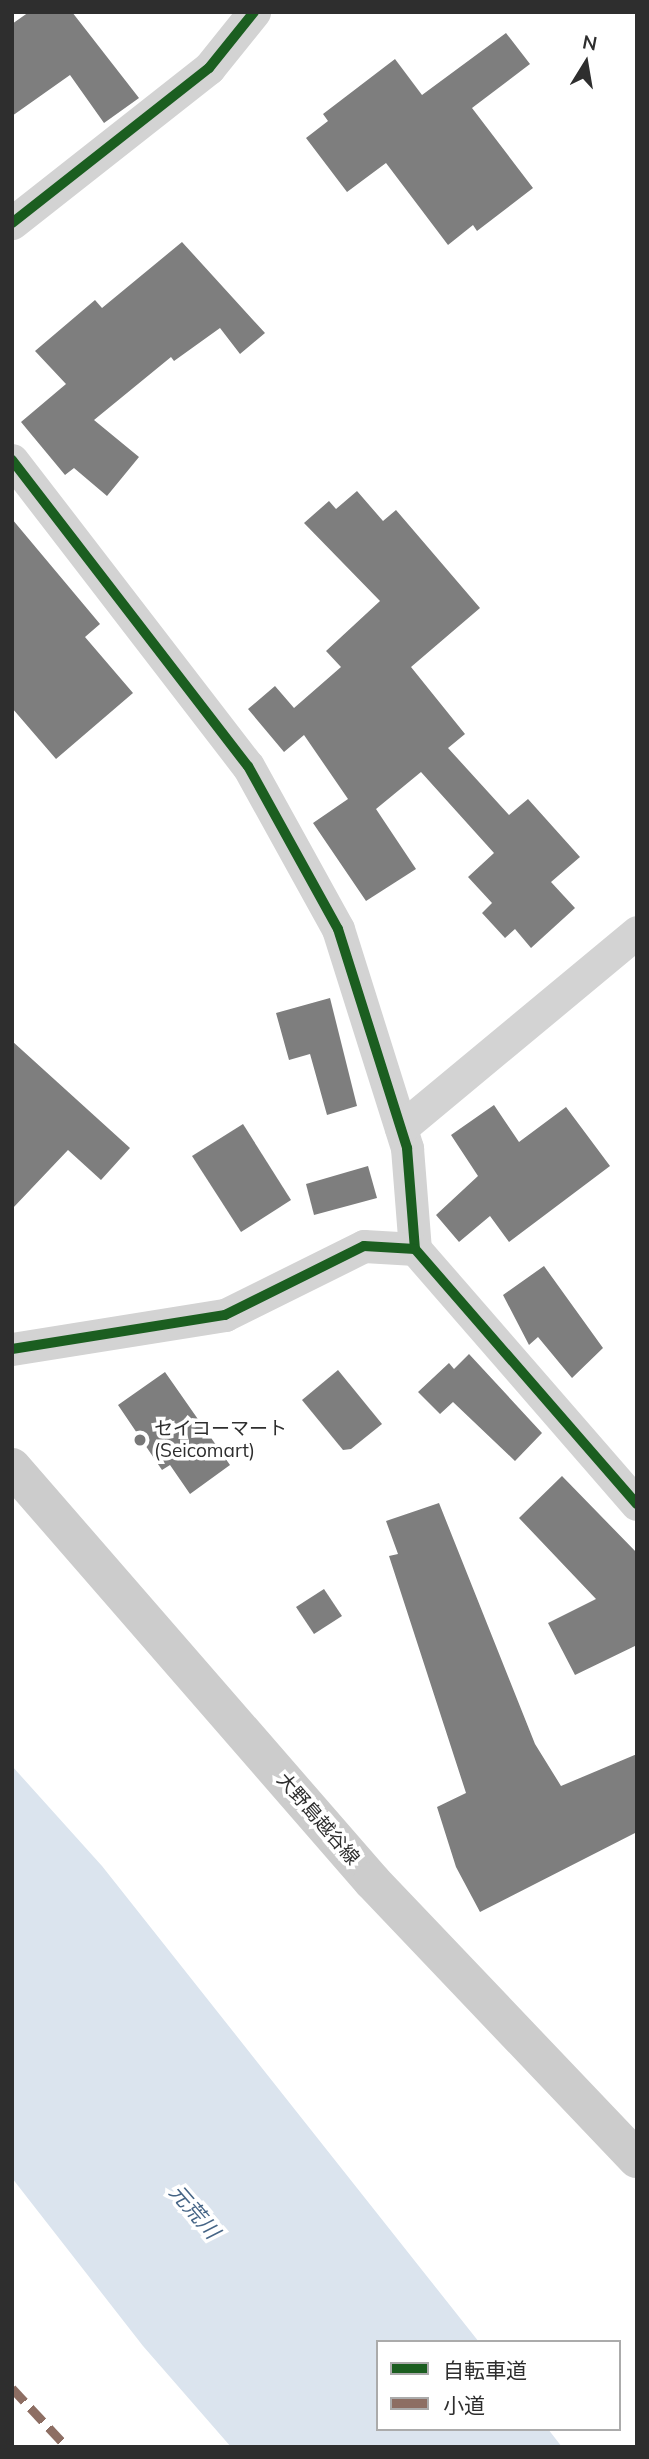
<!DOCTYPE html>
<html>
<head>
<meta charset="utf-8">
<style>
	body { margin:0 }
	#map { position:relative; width:649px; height:2459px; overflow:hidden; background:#fff; font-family:Mulish,"Noto Sans JP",sans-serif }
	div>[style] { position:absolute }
	.water>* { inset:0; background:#dbe4ee }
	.building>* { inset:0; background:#7e7e7e }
	.minor>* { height:33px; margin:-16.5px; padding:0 16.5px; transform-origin:16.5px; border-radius:16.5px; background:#d3d3d3 }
	.secondary>* { height:38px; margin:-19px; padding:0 19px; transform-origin:19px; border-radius:19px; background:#ccc }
	.quiet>* { height:9px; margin-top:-4.5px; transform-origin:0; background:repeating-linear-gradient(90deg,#8d6e63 0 18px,transparent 0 27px) }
	.cycleway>* { height:10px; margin:-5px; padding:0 5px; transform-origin:5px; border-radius:5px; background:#1b5e20 }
	.dots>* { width:19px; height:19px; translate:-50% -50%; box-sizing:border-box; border:4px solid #fff; border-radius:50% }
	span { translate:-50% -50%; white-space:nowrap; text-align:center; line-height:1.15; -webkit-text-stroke:7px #fff; paint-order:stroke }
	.poi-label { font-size:19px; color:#2e2e2e }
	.left { translate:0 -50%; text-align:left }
	.street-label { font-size:19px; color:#2e2e2e }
	.water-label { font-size:21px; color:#466586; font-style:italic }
	.frame { position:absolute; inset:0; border:14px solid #2e2e2e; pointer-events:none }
	.legend { position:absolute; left:376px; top:2340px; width:245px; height:91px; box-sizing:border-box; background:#fff; border:2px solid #ababab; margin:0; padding:9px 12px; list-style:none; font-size:21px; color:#2e2e2e }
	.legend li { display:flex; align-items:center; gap:14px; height:35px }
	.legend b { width:35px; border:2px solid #ababab }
	.north { position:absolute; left:551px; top:28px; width:70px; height:70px; -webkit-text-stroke:5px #fff; paint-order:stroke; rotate:11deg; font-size:19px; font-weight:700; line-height:28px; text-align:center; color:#2e2e2e }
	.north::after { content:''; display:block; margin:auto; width:24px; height:32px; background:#2e2e2e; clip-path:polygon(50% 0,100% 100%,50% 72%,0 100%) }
</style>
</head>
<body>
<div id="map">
	<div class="water">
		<i style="clip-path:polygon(12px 1766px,102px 1866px,479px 2342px,378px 2342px,378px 2429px,548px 2429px,562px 2447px,231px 2447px,143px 2346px,12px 2178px)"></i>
	</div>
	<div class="building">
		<i style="clip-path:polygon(29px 12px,72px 12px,139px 98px,104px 123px,70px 75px,12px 116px,12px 24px)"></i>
		<i style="clip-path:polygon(506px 33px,530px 64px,472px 108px,533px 188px,477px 231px,473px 225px,448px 245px,386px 163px,347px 192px,306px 138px,328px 121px,323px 114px,395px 59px,422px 95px)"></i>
		<i style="clip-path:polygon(182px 242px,265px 333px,240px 354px,220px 328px,174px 361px,171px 357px,94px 420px,139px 457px,107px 496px,74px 468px,65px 475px,21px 422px,66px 384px,35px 351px,95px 300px,102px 308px)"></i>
		<i style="clip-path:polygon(357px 491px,383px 521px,396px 510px,480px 608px,411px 667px,465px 734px,448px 748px,509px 815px,528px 799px,580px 857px,551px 882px,575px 908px,531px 948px,515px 929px,505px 938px,482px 913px,492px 903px,468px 877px,494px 853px,421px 772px,376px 809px,416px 869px,366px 901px,313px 823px,348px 799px,304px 735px,284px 752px,248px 709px,275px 686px,294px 708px,341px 667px,326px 651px,380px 601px,304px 523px,329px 501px,336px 509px)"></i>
		<i style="clip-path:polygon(12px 519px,100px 624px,85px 637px,133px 693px,56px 759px,12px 708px)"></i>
		<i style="clip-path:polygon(330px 998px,357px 1106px,327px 1115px,310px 1054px,289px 1060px,276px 1013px)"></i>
		<i style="clip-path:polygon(12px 1041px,130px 1148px,101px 1180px,68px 1150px,12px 1209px)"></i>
		<i style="clip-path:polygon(494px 1105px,519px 1142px,566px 1107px,610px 1166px,509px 1242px,490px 1216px,459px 1242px,436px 1215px,478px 1176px,451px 1135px)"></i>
		<i style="clip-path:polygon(243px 1124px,291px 1200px,241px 1232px,192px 1156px)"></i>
		<i style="clip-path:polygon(368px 1166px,377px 1198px,314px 1215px,306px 1184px)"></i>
		<i style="clip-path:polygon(544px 1266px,603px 1348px,572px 1378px,538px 1337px,529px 1345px,503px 1295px)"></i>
		<i style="clip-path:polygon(469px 1354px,542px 1433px,515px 1461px,453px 1402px,440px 1414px,418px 1392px,449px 1363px,454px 1369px)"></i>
		<i style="clip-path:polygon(338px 1370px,382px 1424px,351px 1449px,343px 1450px,302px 1400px)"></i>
		<i style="clip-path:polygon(165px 1372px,230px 1465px,190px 1494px,170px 1465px,162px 1470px,118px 1405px)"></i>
		<i style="clip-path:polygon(562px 1476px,637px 1553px,637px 1645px,575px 1675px,548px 1623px,596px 1599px,519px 1518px)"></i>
		<i style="clip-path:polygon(439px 1503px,535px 1744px,561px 1786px,637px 1754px,637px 1832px,480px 1912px,456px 1867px,437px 1807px,466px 1793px,389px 1556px,398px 1554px,386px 1521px)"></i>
		<i style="clip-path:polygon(324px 1589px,342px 1616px,314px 1634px,296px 1607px)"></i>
	</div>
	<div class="minor">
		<i style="left:12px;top:223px;width:251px;rotate:-38.2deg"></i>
		<i style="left:209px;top:68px;width:72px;rotate:-51.2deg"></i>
		<i style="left:12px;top:460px;width:386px;rotate:52.4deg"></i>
		<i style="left:248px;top:766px;width:186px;rotate:61.1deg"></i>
		<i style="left:338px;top:929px;width:230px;rotate:72.5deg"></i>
		<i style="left:407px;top:1148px;width:101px;rotate:85.5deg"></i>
		<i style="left:401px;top:1128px;width:307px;rotate:-39.7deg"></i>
		<i style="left:12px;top:1349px;width:216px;rotate:-9.1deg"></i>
		<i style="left:225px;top:1315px;width:155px;rotate:-26.4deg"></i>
		<i style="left:364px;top:1246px;width:51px;rotate:3.4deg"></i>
		<i style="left:415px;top:1249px;width:338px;rotate:49deg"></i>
	</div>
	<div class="secondary">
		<i style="left:12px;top:1467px;width:549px;rotate:48.99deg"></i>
		<i style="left:372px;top:1881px;width:384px;rotate:46.4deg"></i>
	</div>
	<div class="quiet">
		<i style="left:12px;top:2388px;width:81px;rotate:47deg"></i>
	</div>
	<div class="cycleway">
		<i style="left:12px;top:223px;width:251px;rotate:-38.2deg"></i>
		<i style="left:209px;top:68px;width:72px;rotate:-51.2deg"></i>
		<i style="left:12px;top:460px;width:386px;rotate:52.4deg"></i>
		<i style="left:248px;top:766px;width:186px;rotate:61.1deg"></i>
		<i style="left:338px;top:929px;width:230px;rotate:72.5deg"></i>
		<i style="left:407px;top:1148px;width:101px;rotate:85.5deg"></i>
		<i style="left:12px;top:1349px;width:216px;rotate:-9.1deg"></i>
		<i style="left:225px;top:1315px;width:155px;rotate:-26.4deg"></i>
		<i style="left:364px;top:1246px;width:51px;rotate:3.4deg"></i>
		<i style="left:415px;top:1249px;width:338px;rotate:49deg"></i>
	</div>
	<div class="dots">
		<i style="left:140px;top:1440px;background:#777"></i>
	</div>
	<div class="poi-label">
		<span class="left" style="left:154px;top:1440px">セイコーマート<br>(Seicomart)</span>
	</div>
	<div class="street-label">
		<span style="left:318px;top:1819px;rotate:49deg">大野島越谷線</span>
	</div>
	<div class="water-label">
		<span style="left:195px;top:2211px;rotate:49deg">元荒川</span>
	</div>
	<div class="frame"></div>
	<ul class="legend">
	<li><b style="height:9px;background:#1b5e20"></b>自転車道</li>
	<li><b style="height:9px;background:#8d6e63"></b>小道</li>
	</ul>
	<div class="north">N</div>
</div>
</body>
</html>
